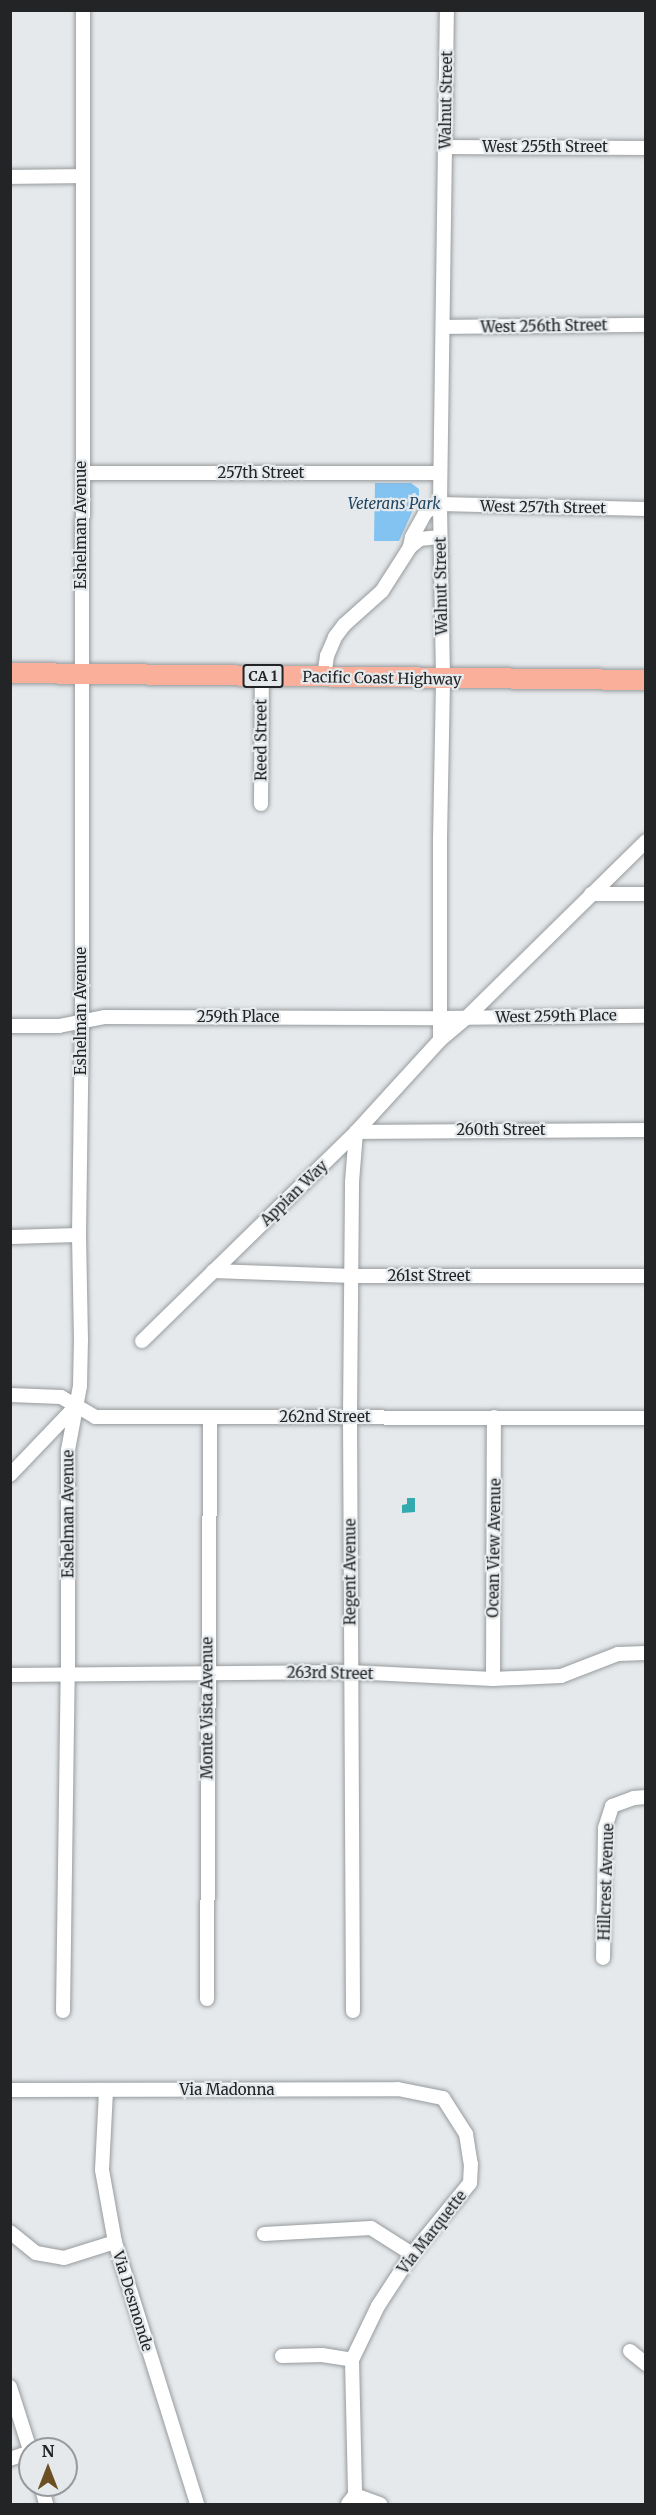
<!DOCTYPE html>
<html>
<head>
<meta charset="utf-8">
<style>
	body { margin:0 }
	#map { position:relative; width:656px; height:2515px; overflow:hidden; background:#e5e9ec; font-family:Merriweather,serif }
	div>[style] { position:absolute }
	.green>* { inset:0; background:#82c3f2 }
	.water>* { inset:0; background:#32aaae }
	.roads { filter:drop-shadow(0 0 2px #979b9d) drop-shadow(0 0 2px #979b9d) }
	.minor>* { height:14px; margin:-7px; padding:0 7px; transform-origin:7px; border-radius:7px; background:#fff }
	.highway>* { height:20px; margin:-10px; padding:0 10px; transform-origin:10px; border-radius:10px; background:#faaf9a }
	span { translate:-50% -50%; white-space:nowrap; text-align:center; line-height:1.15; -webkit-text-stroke:4.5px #e5e9ec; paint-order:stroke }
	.shield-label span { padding:2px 4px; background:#e5e9ec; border:2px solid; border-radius:4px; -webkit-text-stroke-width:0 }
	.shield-label { font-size:14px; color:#222425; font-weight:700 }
	.street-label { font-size:15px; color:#222425 }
	.park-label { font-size:15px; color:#1f4560; font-style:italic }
	.frame { position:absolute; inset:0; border:12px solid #222425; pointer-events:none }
	.north { position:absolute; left:18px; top:2437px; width:60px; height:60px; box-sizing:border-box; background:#e5e9ec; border:2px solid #979a9c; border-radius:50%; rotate:0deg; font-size:16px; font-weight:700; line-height:24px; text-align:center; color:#222425 }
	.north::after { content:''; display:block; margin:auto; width:21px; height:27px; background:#6c4f23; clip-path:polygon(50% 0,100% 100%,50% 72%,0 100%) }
</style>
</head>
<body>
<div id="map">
	<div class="green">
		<i style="clip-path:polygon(375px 483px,411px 483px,419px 489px,419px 497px,399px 541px,374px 541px)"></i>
	</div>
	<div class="water">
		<i style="clip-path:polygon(407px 1498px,415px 1498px,415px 1512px,402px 1513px,402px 1505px,407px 1504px)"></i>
	</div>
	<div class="roads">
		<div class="minor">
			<i style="left:445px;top:147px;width:201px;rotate:0.3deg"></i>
			<i style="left:10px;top:177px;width:73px;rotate:-0.8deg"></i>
			<i style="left:443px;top:327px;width:203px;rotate:-0.6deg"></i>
			<i style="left:82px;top:473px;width:358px"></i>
			<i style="left:440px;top:504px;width:206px;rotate:1.4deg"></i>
			<i style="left:410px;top:547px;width:10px;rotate:-79deg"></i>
			<i style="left:412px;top:537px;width:29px;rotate:-61deg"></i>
			<i style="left:426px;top:512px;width:16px;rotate:-30deg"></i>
			<i style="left:324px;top:677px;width:21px;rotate:-82deg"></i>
			<i style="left:327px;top:656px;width:21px;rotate:-67deg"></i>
			<i style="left:335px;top:637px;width:15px;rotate:-53deg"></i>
			<i style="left:344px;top:625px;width:51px;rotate:-41.8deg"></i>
			<i style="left:382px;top:591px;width:52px;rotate:-57.5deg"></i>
			<i style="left:410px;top:547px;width:13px;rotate:-39deg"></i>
			<i style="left:420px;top:539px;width:20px;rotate:-6deg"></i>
			<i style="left:261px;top:804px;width:128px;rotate:-89.6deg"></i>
			<i style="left:591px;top:894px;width:55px"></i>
			<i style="left:10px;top:1026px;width:49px"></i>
			<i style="left:59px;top:1026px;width:47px;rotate:-11.1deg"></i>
			<i style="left:105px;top:1017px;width:337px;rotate:0.2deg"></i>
			<i style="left:442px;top:1018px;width:204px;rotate:-0.6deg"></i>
			<i style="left:440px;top:1040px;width:201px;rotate:-90deg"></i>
			<i style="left:440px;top:839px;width:161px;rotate:-88.9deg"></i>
			<i style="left:443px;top:678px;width:174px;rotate:-91deg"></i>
			<i style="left:440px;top:504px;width:494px;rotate:-89.2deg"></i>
			<i style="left:10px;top:1237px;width:69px;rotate:-1.7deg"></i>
			<i style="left:213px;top:1271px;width:140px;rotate:2deg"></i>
			<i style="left:353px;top:1276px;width:293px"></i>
			<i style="left:142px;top:1341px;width:299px;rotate:-44.3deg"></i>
			<i style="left:356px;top:1132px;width:125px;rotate:-47.6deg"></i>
			<i style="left:440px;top:1040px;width:35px;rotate:-40deg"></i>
			<i style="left:467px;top:1017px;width:251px;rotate:-44.5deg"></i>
			<i style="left:10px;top:1395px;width:51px;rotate:2.2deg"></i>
			<i style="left:61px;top:1397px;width:39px;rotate:30deg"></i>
			<i style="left:95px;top:1417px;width:551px;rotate:0.1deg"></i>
			<i style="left:10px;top:1475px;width:93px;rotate:-46.3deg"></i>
			<i style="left:10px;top:1675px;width:340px;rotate:-0.5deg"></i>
			<i style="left:350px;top:1672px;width:143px;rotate:2.8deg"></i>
			<i style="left:493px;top:1679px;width:68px;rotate:-2.5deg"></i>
			<i style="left:561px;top:1676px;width:61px;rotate:-21.1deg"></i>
			<i style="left:618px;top:1654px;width:28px;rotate:-2deg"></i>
			<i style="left:493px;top:1679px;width:262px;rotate:-89.8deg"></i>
			<i style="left:603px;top:1958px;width:130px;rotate:-89.1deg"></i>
			<i style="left:605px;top:1828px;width:23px;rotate:-72deg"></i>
			<i style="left:612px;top:1806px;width:23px;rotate:-20deg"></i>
			<i style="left:634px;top:1798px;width:12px;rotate:-5deg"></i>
			<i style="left:207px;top:1999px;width:582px;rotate:-89.7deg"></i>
			<i style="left:63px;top:2011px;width:339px;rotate:-89.2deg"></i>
			<i style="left:68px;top:1672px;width:222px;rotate:-90deg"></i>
			<i style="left:68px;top:1450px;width:65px;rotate:-79.4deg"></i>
			<i style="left:80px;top:1386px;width:46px;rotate:-88.8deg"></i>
			<i style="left:81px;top:1340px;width:105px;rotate:-91.1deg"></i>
			<i style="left:79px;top:1235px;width:214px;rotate:-89.2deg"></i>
			<i style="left:82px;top:1021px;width:1011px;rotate:-89.94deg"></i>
			<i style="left:353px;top:2011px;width:594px;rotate:-90.29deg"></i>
			<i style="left:350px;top:1417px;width:235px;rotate:-89.5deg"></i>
			<i style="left:352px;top:1182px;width:50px;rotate:-85.4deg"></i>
			<i style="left:356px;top:1132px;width:290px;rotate:-0.4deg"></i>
			<i style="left:10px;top:2090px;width:388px;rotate:-0.1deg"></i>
			<i style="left:398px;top:2089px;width:46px;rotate:11.3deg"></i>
			<i style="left:443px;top:2098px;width:43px;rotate:57.4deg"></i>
			<i style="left:466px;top:2134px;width:30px;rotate:81deg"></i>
			<i style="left:471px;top:2164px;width:19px;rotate:93deg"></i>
			<i style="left:470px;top:2183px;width:92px;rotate:129.2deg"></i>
			<i style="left:412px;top:2254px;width:62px;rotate:123.2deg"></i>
			<i style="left:378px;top:2306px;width:60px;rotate:115.7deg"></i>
			<i style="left:352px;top:2360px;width:135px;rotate:88.7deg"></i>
			<i style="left:355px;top:2495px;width:11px;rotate:128deg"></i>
			<i style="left:106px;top:2091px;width:79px;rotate:92.9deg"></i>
			<i style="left:102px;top:2170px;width:73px;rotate:79.8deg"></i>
			<i style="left:115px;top:2242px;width:275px;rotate:72.6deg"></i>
			<i style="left:10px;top:2232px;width:33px;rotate:39deg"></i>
			<i style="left:36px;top:2253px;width:28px;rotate:10deg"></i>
			<i style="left:64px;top:2258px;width:53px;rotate:-17.4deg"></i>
			<i style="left:264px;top:2234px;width:107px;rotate:-3.2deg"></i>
			<i style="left:371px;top:2228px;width:49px;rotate:32.4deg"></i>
			<i style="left:630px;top:2351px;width:21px;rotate:39deg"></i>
			<i style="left:282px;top:2356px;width:40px;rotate:-1.4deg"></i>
			<i style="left:322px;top:2355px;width:30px;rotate:9deg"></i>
			<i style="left:10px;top:2387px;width:66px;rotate:72.4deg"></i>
			<i style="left:10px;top:2459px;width:21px;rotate:-19deg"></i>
			<i style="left:41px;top:2485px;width:20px;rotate:75deg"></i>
			<i style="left:355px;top:2495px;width:27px;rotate:20deg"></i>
		</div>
		<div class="highway">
			<i style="left:10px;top:673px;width:636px;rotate:0.63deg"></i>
		</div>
	</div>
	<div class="shield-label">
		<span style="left:263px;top:676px">CA 1</span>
	</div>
	<div class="street-label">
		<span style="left:446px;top:100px;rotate:-89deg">Walnut Street</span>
		<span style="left:545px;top:147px">West 255th Street</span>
		<span style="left:544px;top:326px;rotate:-1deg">West 256th Street</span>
		<span style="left:261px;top:473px">257th Street</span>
		<span style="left:543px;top:507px;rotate:1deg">West 257th Street</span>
		<span style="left:81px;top:525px;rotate:-90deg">Eshelman Avenue</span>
		<span style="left:441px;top:586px;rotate:-91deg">Walnut Street</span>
		<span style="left:382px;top:678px;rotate:1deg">Pacific Coast Highway</span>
		<span style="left:261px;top:740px;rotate:-90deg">Reed Street</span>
		<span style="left:81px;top:1011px;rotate:-90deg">Eshelman Avenue</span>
		<span style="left:556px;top:1016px;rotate:-1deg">West 259th Place</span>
		<span style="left:238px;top:1017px">259th Place</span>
		<span style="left:501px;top:1130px">260th Street</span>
		<span style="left:294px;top:1193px;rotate:-44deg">Appian Way</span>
		<span style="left:429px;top:1276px">261st Street</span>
		<span style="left:325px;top:1417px">262nd Street</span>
		<span style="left:68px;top:1514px;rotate:-90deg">Eshelman Avenue</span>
		<span style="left:494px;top:1548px;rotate:-89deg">Ocean View Avenue</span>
		<span style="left:350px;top:1572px;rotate:-90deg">Regent Avenue</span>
		<span style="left:330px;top:1673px;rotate:1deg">263rd Street</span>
		<span style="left:207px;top:1708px;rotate:-90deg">Monte Vista Avenue</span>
		<span style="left:606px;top:1882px;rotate:-88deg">Hillcrest Avenue</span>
		<span style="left:227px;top:2090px">Via Madonna</span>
		<span style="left:432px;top:2232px;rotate:-52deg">Via Marquette</span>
		<span style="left:133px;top:2301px;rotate:73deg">Via Desmonde</span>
	</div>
	<div class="park-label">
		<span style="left:394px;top:504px">Veterans Park</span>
	</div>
	<div class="frame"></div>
	<div class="north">N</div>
</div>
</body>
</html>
